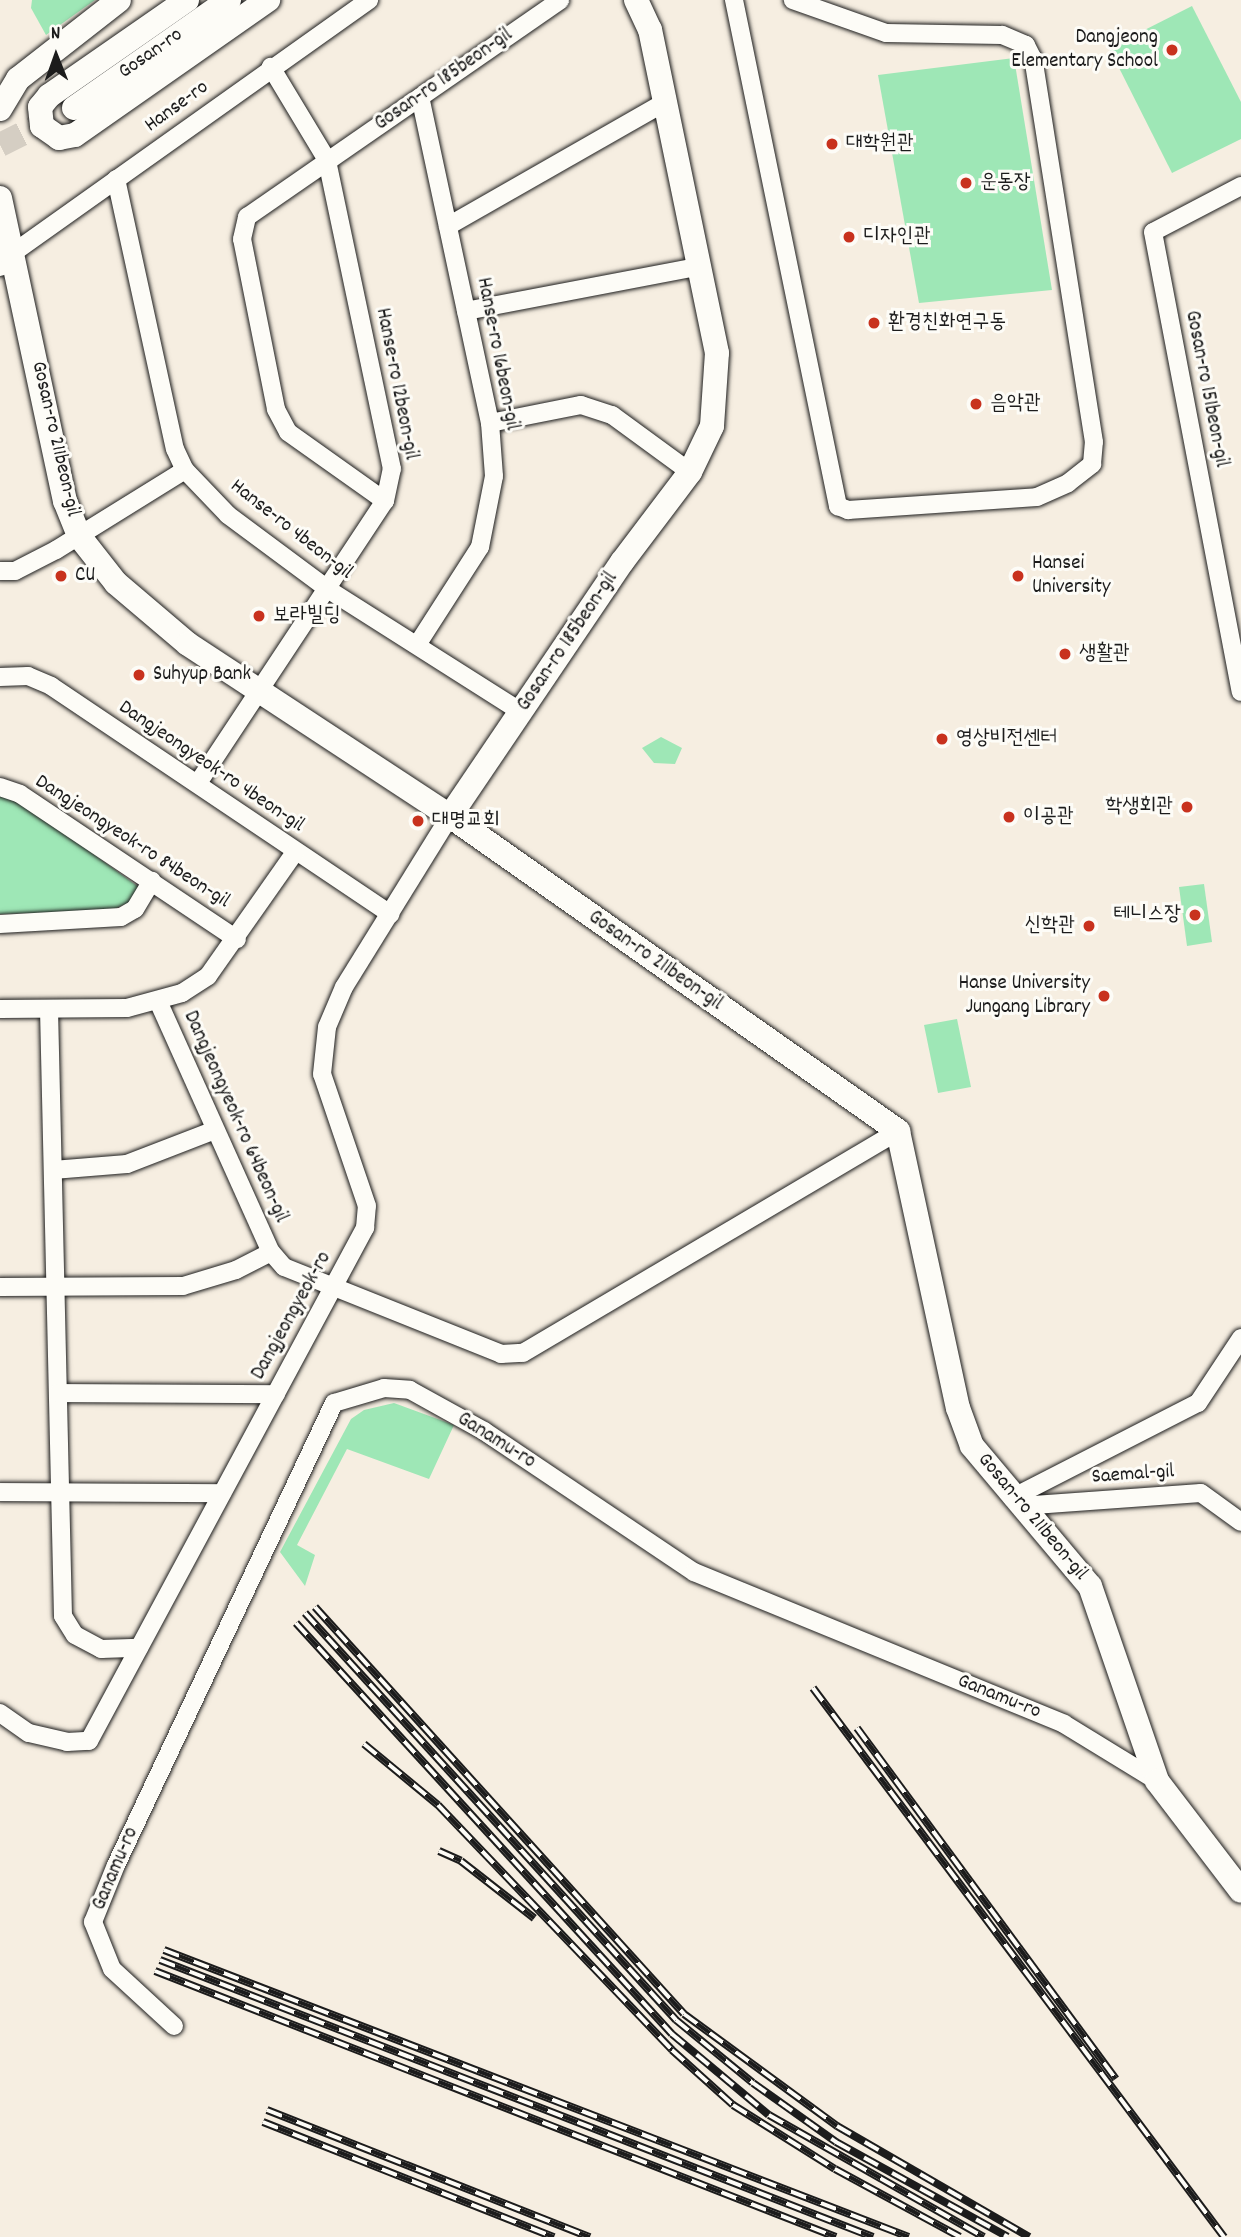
<!DOCTYPE html>
<html>
<head>
<meta charset="utf-8">
<style>
	body { margin:0 }
	#map { position:relative; width:1241px; height:2237px; overflow:hidden; background:#f6eee1; font-family:Dekko,"Poor Story",sans-serif }
	div>[style] { position:absolute }
	.green>* { inset:0; background:#9ee7b6 }
	.secondary-tunnel>* { height:24px; margin-top:-12px; transform-origin:0; background:repeating-linear-gradient(90deg,#d5cec3 0 24px,transparent 0 36px) }
	.roads { filter:drop-shadow(0 0 2px #1c1c1c) drop-shadow(0 0 2px #1c1c1c) }
	.street>* { height:18px; margin:-9px; padding:0 9px; transform-origin:9px; border-radius:9px; background:#fdfcf7 }
	.secondary>* { height:24px; margin:-12px; padding:0 12px; transform-origin:12px; border-radius:12px; background:#fdfcf7 }
	.rail>* { height:8px; margin-top:-4px; transform-origin:0; background:repeating-linear-gradient(90deg,#fdfcf7 0 16px,#1c1c1c 0 32px); box-sizing:border-box; border-block:2px solid #1c1c1c }
	.dots>* { width:19px; height:19px; translate:-50% -50%; box-sizing:border-box; border:4px solid #fdfcf7; border-radius:50% }
	span { translate:-50% -50%; white-space:nowrap; text-align:center; line-height:1.15; -webkit-text-stroke:6px #fdfcf7; paint-order:stroke }
	.poi-label { font-size:21px; color:#1c1c1c }
	.right { translate:-100% -50%; text-align:right }
	.left { translate:0 -50%; text-align:left }
	.street-label { font-size:21px; color:#1c1c1c }
	.north { position:absolute; left:21px; top:21px; width:70px; height:70px; -webkit-text-stroke:5px #fdfcf7; paint-order:stroke; rotate:359deg; font-size:19px; font-weight:700; line-height:28px; text-align:center; color:#1c1c1c }
	.north::after { content:''; display:block; margin:auto; width:24px; height:32px; background:#1c1c1c; clip-path:polygon(50% 0,100% 100%,50% 72%,0 100%) }
</style>
</head>
<body>
<div id="map">
	<div class="green">
		<i style="clip-path:polygon(32px 0,95px 0,46px 35px,31px 8px)"></i>
		<i style="clip-path:polygon(1192px 6px,1241px 102px,1241px 139px,1172px 173px,1109px 48px)"></i>
		<i style="clip-path:polygon(1014px 58px,1052px 290px,919px 303px,878px 75px)"></i>
		<i style="clip-path:polygon(661px 737px,682px 748px,675px 764px,654px 763px,642px 748px)"></i>
		<i style="clip-path:polygon(0 796px,19px 800px,140px 888px,130px 902px,109px 911px,0 914px)"></i>
		<i style="clip-path:polygon(1204px 884px,1212px 942px,1187px 946px,1179px 887px)"></i>
		<i style="clip-path:polygon(957px 1019px,971px 1087px,938px 1093px,924px 1025px)"></i>
		<i style="clip-path:polygon(394px 1403px,454px 1425px,429px 1479px,347px 1449px,297px 1545px,315px 1555px,305px 1586px,280px 1552px,351px 1419px,364px 1410px)"></i>
	</div>
	<div class="secondary-tunnel">
		<i style="left:0;top:145px;width:83px;rotate:-26.6deg"></i>
	</div>
	<div class="roads">
		<div class="street">
			<i style="left:734px;top:0;width:517px;rotate:78.39deg"></i>
			<i style="left:838px;top:506px;width:11px;rotate:22deg"></i>
			<i style="left:848px;top:510px;width:189px;rotate:-3.9deg"></i>
			<i style="left:1037px;top:497px;width:34px;rotate:-24deg"></i>
			<i style="left:1068px;top:483px;width:31px;rotate:-38deg"></i>
			<i style="left:1092px;top:464px;width:22px;rotate:-85deg"></i>
			<i style="left:1094px;top:442px;width:388px;rotate:-99deg"></i>
			<i style="left:1033px;top:59px;width:16px;rotate:-117deg"></i>
			<i style="left:1026px;top:45px;width:26px;rotate:-157deg"></i>
			<i style="left:1002px;top:35px;width:116px;rotate:-179deg"></i>
			<i style="left:886px;top:33px;width:99px;rotate:-160.5deg"></i>
			<i style="left:116px;top:179px;width:276px;rotate:77.7deg"></i>
			<i style="left:175px;top:449px;width:23px;rotate:65deg"></i>
			<i style="left:185px;top:470px;width:62px;rotate:46.3deg"></i>
			<i style="left:228px;top:515px;width:126px;rotate:36.6deg"></i>
			<i style="left:329px;top:590px;width:227px;rotate:32.4deg"></i>
			<i style="left:1241px;top:186px;width:99px;rotate:152.4deg"></i>
			<i style="left:1153px;top:232px;width:468px;rotate:79.2deg"></i>
			<i style="left:448px;top:226px;width:250px;rotate:-29.7deg"></i>
			<i style="left:0;top:267px;width:19px;rotate:-47deg"></i>
			<i style="left:13px;top:253px;width:437px;rotate:-35.4deg"></i>
			<i style="left:466px;top:311px;width:239px;rotate:-10.8deg"></i>
			<i style="left:490px;top:423px;width:93px;rotate:-11.2deg"></i>
			<i style="left:581px;top:405px;width:33px;rotate:18deg"></i>
			<i style="left:612px;top:415px;width:97px;rotate:36.2deg"></i>
			<i style="left:385px;top:501px;width:119px;rotate:-144.6deg"></i>
			<i style="left:288px;top:432px;width:26px;rotate:-118deg"></i>
			<i style="left:276px;top:409px;width:173px;rotate:-101.3deg"></i>
			<i style="left:242px;top:239px;width:23px;rotate:-77deg"></i>
			<i style="left:247px;top:217px;width:381px;rotate:-34.7deg"></i>
			<i style="left:0;top:571px;width:15px"></i>
			<i style="left:15px;top:571px;width:46px;rotate:-27.1deg"></i>
			<i style="left:56px;top:550px;width:152px;rotate:-31.8deg"></i>
			<i style="left:417px;top:645px;width:117px;rotate:-57.3deg"></i>
			<i style="left:480px;top:547px;width:72px;rotate:-78.8deg"></i>
			<i style="left:494px;top:476px;width:53px;rotate:-94.3deg"></i>
			<i style="left:490px;top:423px;width:333px;rotate:-102.1deg"></i>
			<i style="left:0;top:677px;width:28px;rotate:-2deg"></i>
			<i style="left:28px;top:676px;width:25px;rotate:23deg"></i>
			<i style="left:51px;top:686px;width:409px;rotate:33.9deg"></i>
			<i style="left:198px;top:783px;width:338px;rotate:-56.5deg"></i>
			<i style="left:385px;top:501px;width:33px;rotate:-78deg"></i>
			<i style="left:392px;top:469px;width:316px;rotate:-101.9deg"></i>
			<i style="left:327px;top:160px;width:109px;rotate:-121.1deg"></i>
			<i style="left:0;top:787px;width:21px;rotate:19deg"></i>
			<i style="left:20px;top:794px;width:261px;rotate:33.8deg"></i>
			<i style="left:0;top:924px;width:121px;rotate:-3.3deg"></i>
			<i style="left:121px;top:917px;width:16px;rotate:-30deg"></i>
			<i style="left:135px;top:909px;width:33px;rotate:-59deg"></i>
			<i style="left:158px;top:1001px;width:275px;rotate:65.8deg"></i>
			<i style="left:271px;top:1252px;width:20px;rotate:49deg"></i>
			<i style="left:284px;top:1267px;width:234px;rotate:21.8deg"></i>
			<i style="left:501px;top:1354px;width:22px;rotate:-3deg"></i>
			<i style="left:523px;top:1353px;width:436px;rotate:-30.6deg"></i>
			<i style="left:0;top:1009px;width:127px;rotate:-0.5deg"></i>
			<i style="left:127px;top:1008px;width:57px;rotate:-15.3deg"></i>
			<i style="left:182px;top:993px;width:31px;rotate:-33deg"></i>
			<i style="left:208px;top:976px;width:151px;rotate:-54.9deg"></i>
			<i style="left:49px;top:1009px;width:607px;rotate:88.68deg"></i>
			<i style="left:63px;top:1616px;width:22px;rotate:58deg"></i>
			<i style="left:75px;top:1635px;width:30px;rotate:28deg"></i>
			<i style="left:101px;top:1649px;width:38px;rotate:-2deg"></i>
			<i style="left:53px;top:1170px;width:74px;rotate:-4.6deg"></i>
			<i style="left:127px;top:1164px;width:94px;rotate:-21.1deg"></i>
			<i style="left:0;top:1287px;width:183px;rotate:-0.3deg"></i>
			<i style="left:183px;top:1286px;width:55px;rotate:-16.8deg"></i>
			<i style="left:236px;top:1270px;width:39px;rotate:-27deg"></i>
			<i style="left:58px;top:1393px;width:218px;rotate:0.3deg"></i>
			<i style="left:0;top:1492px;width:222px;rotate:0.3deg"></i>
			<i style="left:1012px;top:1498px;width:209px;rotate:-27.1deg"></i>
			<i style="left:1198px;top:1403px;width:78px;rotate:-56.5deg"></i>
			<i style="left:1020px;top:1506px;width:181px;rotate:-4.1deg"></i>
			<i style="left:1201px;top:1493px;width:49px;rotate:35.9deg"></i>
			<i style="left:0;top:1713px;width:35px;rotate:35deg"></i>
			<i style="left:29px;top:1733px;width:39px;rotate:13deg"></i>
			<i style="left:67px;top:1742px;width:22px;rotate:-3deg"></i>
			<i style="left:89px;top:1741px;width:583px;rotate:-61.72deg"></i>
			<i style="left:365px;top:1228px;width:22px;rotate:-85deg"></i>
			<i style="left:367px;top:1206px;width:139px;rotate:-108.8deg"></i>
			<i style="left:322px;top:1074px;width:47px;rotate:-83.9deg"></i>
			<i style="left:327px;top:1027px;width:43px;rotate:-67deg"></i>
			<i style="left:344px;top:987px;width:201px;rotate:-58.2deg"></i>
			<i style="left:174px;top:2026px;width:84px;rotate:-137.4deg"></i>
			<i style="left:112px;top:1969px;width:51px;rotate:-112deg"></i>
			<i style="left:93px;top:1922px;width:61px;rotate:-68deg"></i>
			<i style="left:116px;top:1865px;width:511px;rotate:-64.74deg"></i>
			<i style="left:334px;top:1403px;width:52px;rotate:-16.7deg"></i>
			<i style="left:384px;top:1388px;width:26px;rotate:4deg"></i>
			<i style="left:410px;top:1390px;width:85px;rotate:29deg"></i>
			<i style="left:484px;top:1431px;width:253px;rotate:33.9deg"></i>
			<i style="left:694px;top:1572px;width:400px;rotate:22.3deg"></i>
			<i style="left:1064px;top:1724px;width:109px;rotate:31.5deg"></i>
		</div>
		<div class="secondary">
			<i style="left:187px;top:0;width:168px;rotate:145.2deg"></i>
			<i style="left:49px;top:96px;width:14px;rotate:129deg"></i>
			<i style="left:40px;top:107px;width:19px;rotate:84deg"></i>
			<i style="left:42px;top:126px;width:21px;rotate:35deg"></i>
			<i style="left:59px;top:138px;width:16px;rotate:-11deg"></i>
			<i style="left:75px;top:135px;width:236px;rotate:-35deg"></i>
			<i style="left:74px;top:108px;width:189px;rotate:-34.9deg"></i>
			<i style="left:0;top:109px;width:35px;rotate:-59deg"></i>
			<i style="left:18px;top:79px;width:128px;rotate:-38deg"></i>
			<i style="left:0;top:198px;width:310px;rotate:77.9deg"></i>
			<i style="left:65px;top:501px;width:38px;rotate:68deg"></i>
			<i style="left:79px;top:536px;width:60px;rotate:51.8deg"></i>
			<i style="left:116px;top:583px;width:94px;rotate:40.3deg"></i>
			<i style="left:188px;top:644px;width:313px;rotate:33.3deg"></i>
			<i style="left:450px;top:816px;width:548px;rotate:35.11deg"></i>
			<i style="left:898px;top:1131px;width:283px;rotate:77.8deg"></i>
			<i style="left:958px;top:1408px;width:40px;rotate:69.8deg"></i>
			<i style="left:972px;top:1446px;width:183px;rotate:49.9deg"></i>
			<i style="left:1090px;top:1586px;width:206px;rotate:71deg"></i>
			<i style="left:1157px;top:1781px;width:138px;rotate:52.6deg"></i>
			<i style="left:450px;top:816px;width:307px;rotate:-55.9deg"></i>
			<i style="left:622px;top:562px;width:113px;rotate:-52.9deg"></i>
			<i style="left:690px;top:472px;width:51px;rotate:-64.4deg"></i>
			<i style="left:712px;top:426px;width:73px;rotate:-86.1deg"></i>
			<i style="left:717px;top:353px;width:330px;rotate:-101.7deg"></i>
			<i style="left:650px;top:30px;width:33px;rotate:-115deg"></i>
		</div>
	</div>
	<div class="rail">
		<i style="left:315px;top:1607px;width:549px;rotate:47.8deg"></i>
		<i style="left:684px;top:2014px;width:190px;rotate:36.2deg"></i>
		<i style="left:837px;top:2126px;width:222px;rotate:30deg"></i>
		<i style="left:305px;top:1613px;width:551px;rotate:47.65deg"></i>
		<i style="left:676px;top:2020px;width:99px;rotate:39.3deg"></i>
		<i style="left:753px;top:2083px;width:102px;rotate:35.4deg"></i>
		<i style="left:836px;top:2142px;width:196px;rotate:28.9deg"></i>
		<i style="left:296px;top:1623px;width:557px;rotate:47.55deg"></i>
		<i style="left:672px;top:2034px;width:126px;rotate:39.9deg"></i>
		<i style="left:769px;top:2115px;width:247px;rotate:29.6deg"></i>
		<i style="left:813px;top:1688px;width:686px;rotate:53.18deg"></i>
		<i style="left:857px;top:1728px;width:436px;rotate:53.6deg"></i>
		<i style="left:364px;top:1744px;width:96px;rotate:39.5deg"></i>
		<i style="left:438px;top:1805px;width:339px;rotate:46.3deg"></i>
		<i style="left:672px;top:2050px;width:82px;rotate:42deg"></i>
		<i style="left:733px;top:2105px;width:120px;rotate:32.1deg"></i>
		<i style="left:835px;top:2169px;width:142px;rotate:28.5deg"></i>
		<i style="left:439px;top:1851px;width:24px;rotate:24deg"></i>
		<i style="left:461px;top:1861px;width:93px;rotate:38deg"></i>
		<i style="left:164px;top:1950px;width:798px;rotate:21.07deg"></i>
		<i style="left:160px;top:1960px;width:765px;rotate:21.23deg"></i>
		<i style="left:155px;top:1971px;width:731px;rotate:21.34deg"></i>
		<i style="left:267px;top:2110px;width:347px;rotate:21.5deg"></i>
		<i style="left:263px;top:2122px;width:313px;rotate:21.6deg"></i>
	</div>
	<div class="dots">
		<i style="left:1172px;top:50px;background:#c8321e"></i>
		<i style="left:832px;top:144px;background:#c8321e"></i>
		<i style="left:966px;top:183px;background:#c8321e"></i>
		<i style="left:849px;top:237px;background:#c8321e"></i>
		<i style="left:874px;top:323px;background:#c8321e"></i>
		<i style="left:976px;top:404px;background:#c8321e"></i>
		<i style="left:61px;top:576px;background:#c8321e"></i>
		<i style="left:1018px;top:576px;background:#c8321e"></i>
		<i style="left:259px;top:616px;background:#c8321e"></i>
		<i style="left:1065px;top:654px;background:#c8321e"></i>
		<i style="left:139px;top:675px;background:#c8321e"></i>
		<i style="left:942px;top:739px;background:#c8321e"></i>
		<i style="left:1187px;top:807px;background:#c8321e"></i>
		<i style="left:1009px;top:817px;background:#c8321e"></i>
		<i style="left:418px;top:821px;background:#c8321e"></i>
		<i style="left:1195px;top:915px;background:#c8321e"></i>
		<i style="left:1089px;top:926px;background:#c8321e"></i>
		<i style="left:1104px;top:996px;background:#c8321e"></i>
	</div>
	<div class="poi-label">
		<span class="right" style="left:1158px;top:50px">Dangjeong<br>Elementary School</span>
		<span class="left" style="left:846px;top:144px">대학원관</span>
		<span class="left" style="left:980px;top:183px">운동장</span>
		<span class="left" style="left:863px;top:237px">디자인관</span>
		<span class="left" style="left:888px;top:323px">환경친화연구동</span>
		<span class="left" style="left:990px;top:404px">음악관</span>
		<span class="left" style="left:1032px;top:576px">Hansei<br>University</span>
		<span class="left" style="left:75px;top:576px">CU</span>
		<span class="left" style="left:273px;top:616px">보라빌딩</span>
		<span class="left" style="left:1079px;top:654px">생활관</span>
		<span class="left" style="left:153px;top:675px">Suhyup Bank</span>
		<span class="left" style="left:956px;top:739px">영상비전센터</span>
		<span class="right" style="left:1173px;top:807px">학생회관</span>
		<span class="left" style="left:1023px;top:817px">이공관</span>
		<span class="left" style="left:432px;top:821px">대명교회</span>
		<span class="right" style="left:1181px;top:915px">테니스장</span>
		<span class="right" style="left:1075px;top:926px">신학관</span>
		<span class="right" style="left:1090px;top:996px">Hanse University<br>Jungang Library</span>
	</div>
	<div class="street-label">
		<span style="left:151px;top:54px;rotate:-35deg">Gosan-ro</span>
		<span style="left:444px;top:80px;rotate:-35deg">Gosan-ro 185beon-gil</span>
		<span style="left:177px;top:107px;rotate:-36deg">Hanse-ro</span>
		<span style="left:497px;top:354px;rotate:79deg">Hanse-ro 16beon-gil</span>
		<span style="left:396px;top:384px;rotate:79deg">Hanse-ro 12beon-gil</span>
		<span style="left:1206px;top:389px;rotate:79deg">Gosan-ro 151beon-gil</span>
		<span style="left:55px;top:439px;rotate:77deg">Gosan-ro 211beon-gil</span>
		<span style="left:291px;top:530px;rotate:38deg">Hanse-ro 4beon-gil</span>
		<span style="left:568px;top:642px;rotate:-56deg">Gosan-ro 185beon-gil</span>
		<span style="left:211px;top:767px;rotate:34deg">Dangjeongyeok-ro 4beon-gil</span>
		<span style="left:132px;top:842px;rotate:33deg">Dangjeongyeok-ro 84beon-gil</span>
		<span style="left:655px;top:961px;rotate:35deg">Gosan-ro 211beon-gil</span>
		<span style="left:235px;top:1117px;rotate:66deg">Dangjeongyeok-ro 64beon-gil</span>
		<span style="left:292px;top:1316px;rotate:-61deg">Dangjeongyeok-ro</span>
		<span style="left:496px;top:1441px;rotate:32deg">Ganamu-ro</span>
		<span style="left:1133px;top:1475px;rotate:-4deg">Saemal-gil</span>
		<span style="left:1032px;top:1517px;rotate:50deg">Gosan-ro 211beon-gil</span>
		<span style="left:999px;top:1697px;rotate:22deg">Ganamu-ro</span>
		<span style="left:116px;top:1869px;rotate:-67deg">Ganamu-ro</span>
	</div>
	<div class="north">N</div>
</div>
</body>
</html>
